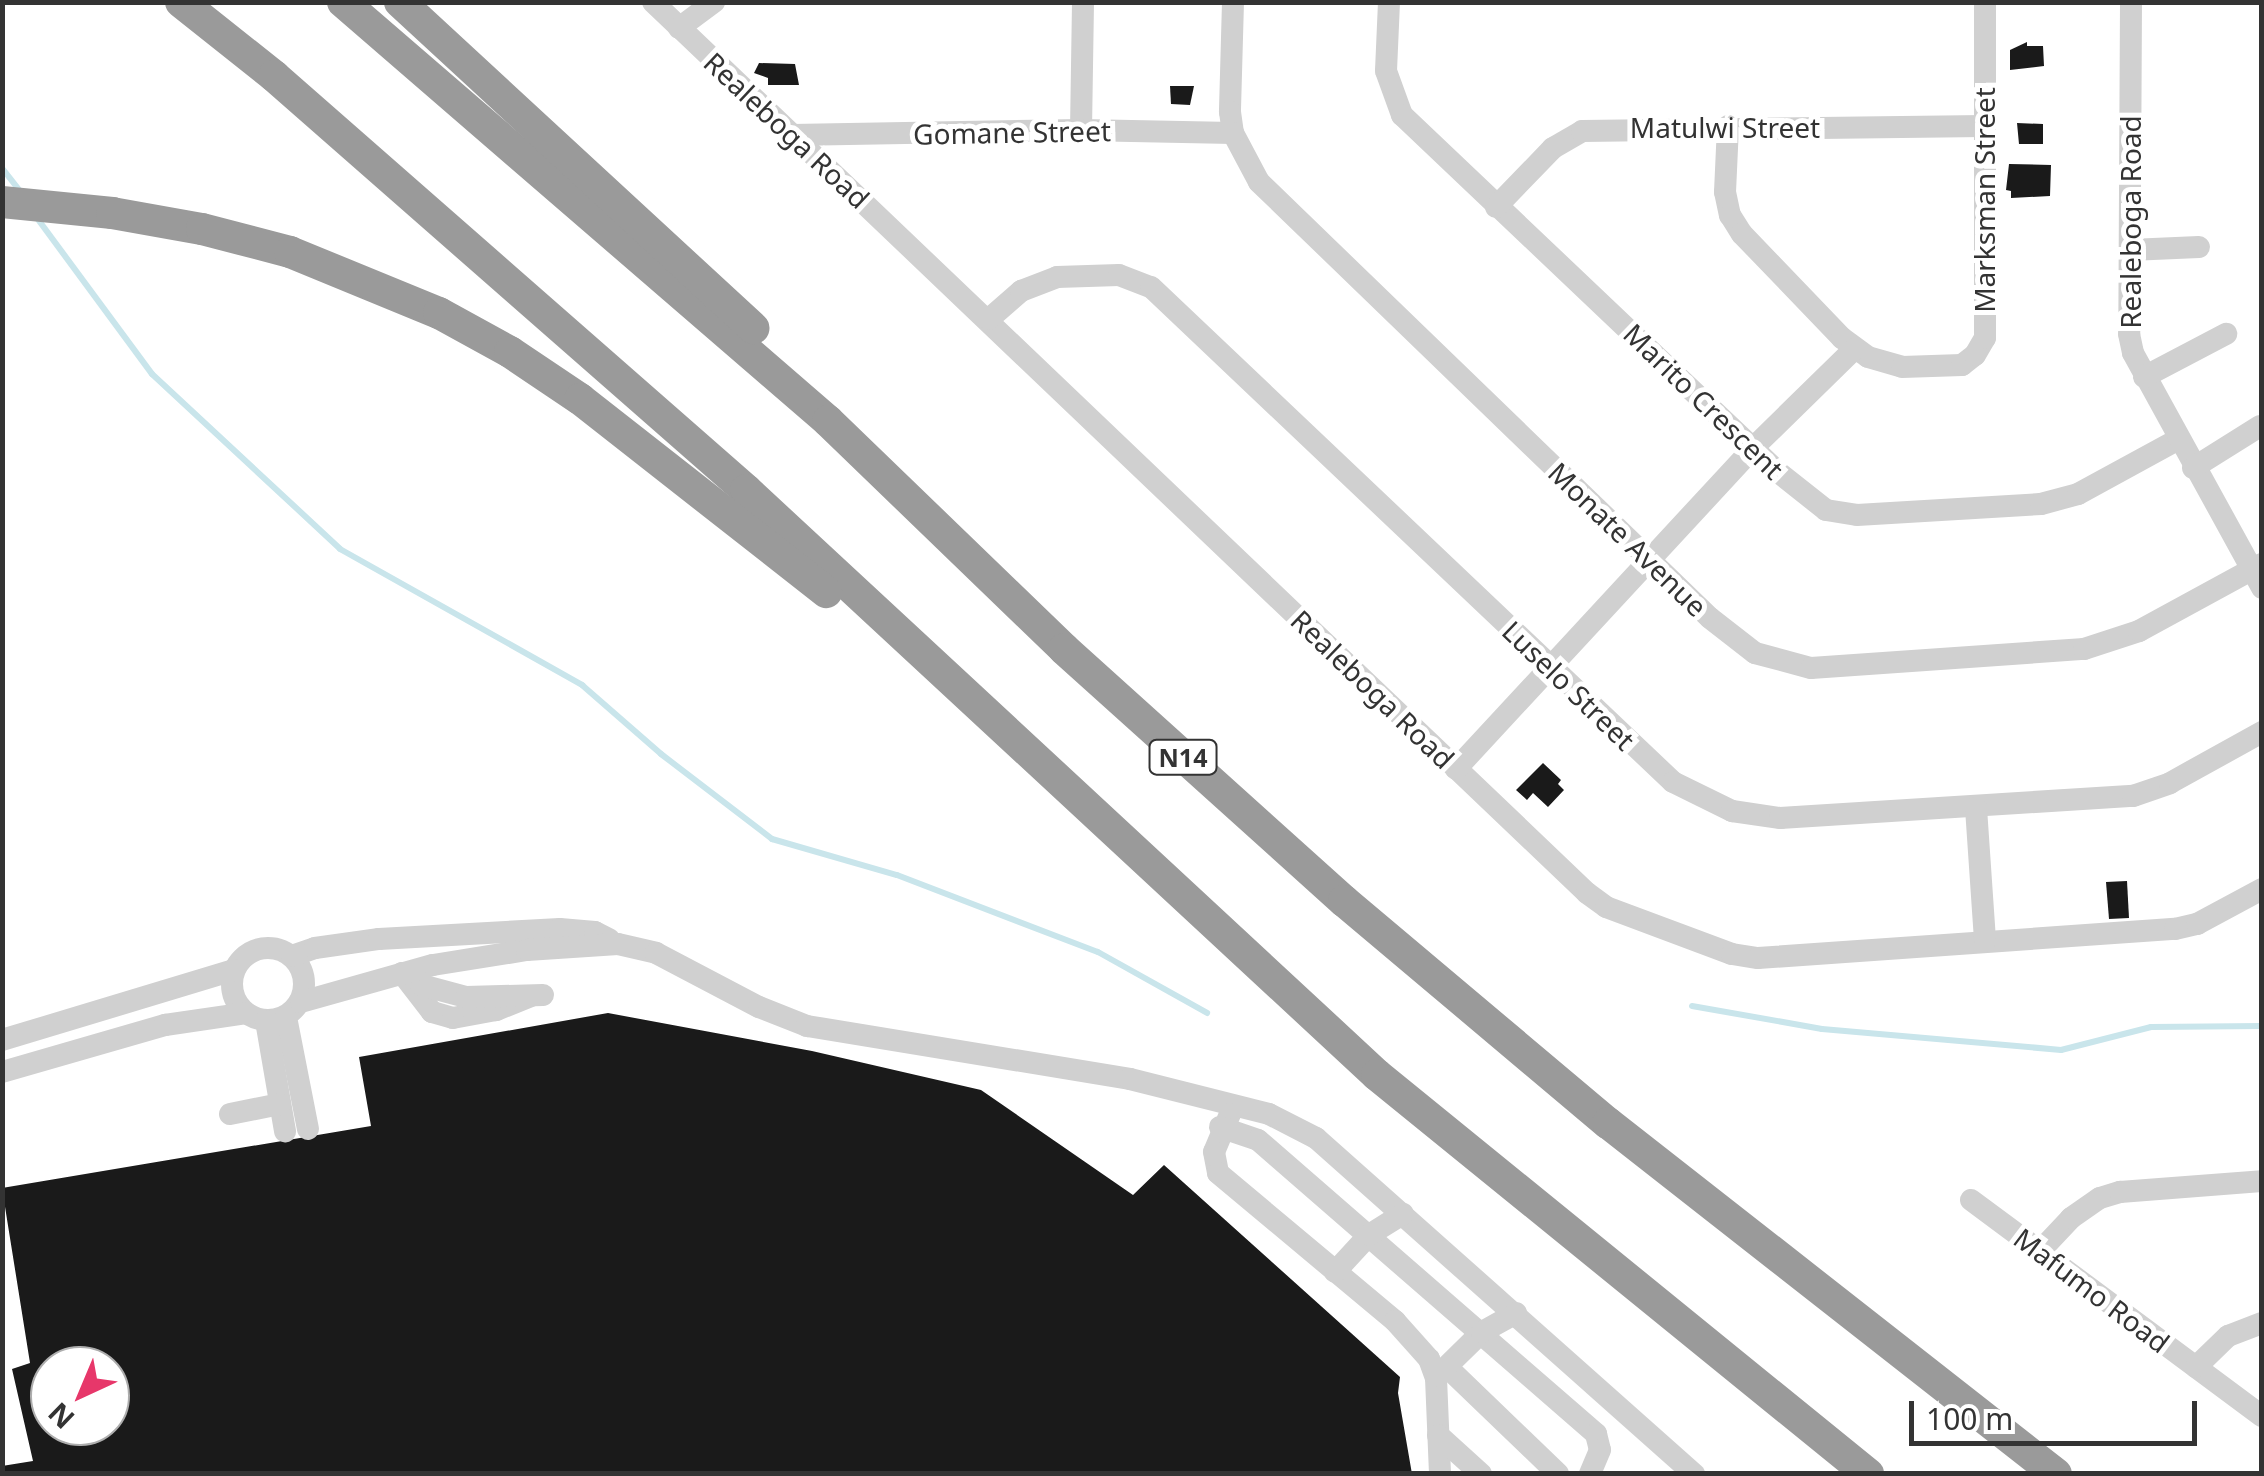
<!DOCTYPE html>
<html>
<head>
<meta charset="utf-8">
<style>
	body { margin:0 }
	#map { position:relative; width:2264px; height:1476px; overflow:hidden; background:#fff; font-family:"Noto Sans",sans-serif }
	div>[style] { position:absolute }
	.stream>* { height:6px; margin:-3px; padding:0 3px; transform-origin:3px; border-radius:3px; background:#c9e5eb }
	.building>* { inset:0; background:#1a1a1a }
	.minor>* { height:22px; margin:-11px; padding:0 11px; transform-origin:11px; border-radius:11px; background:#d0d0d0 }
	.minor>.ring { margin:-11px; padding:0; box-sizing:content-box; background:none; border:22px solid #d0d0d0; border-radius:50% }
	.highway>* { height:32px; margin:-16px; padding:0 16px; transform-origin:16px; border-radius:16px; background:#9a9a9a }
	span { translate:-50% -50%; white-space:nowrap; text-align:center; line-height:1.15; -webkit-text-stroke:10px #fff; paint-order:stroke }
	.shield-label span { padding:2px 8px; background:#fff; border:2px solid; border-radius:8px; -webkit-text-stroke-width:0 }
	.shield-label { font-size:25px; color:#333; font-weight:700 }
	.street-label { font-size:28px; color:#333 }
	.frame { position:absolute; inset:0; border:5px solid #333; pointer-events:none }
	.north { position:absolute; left:30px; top:1346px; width:100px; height:100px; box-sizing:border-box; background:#fff; border:2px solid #adadad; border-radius:50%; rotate:224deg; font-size:28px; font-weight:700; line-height:40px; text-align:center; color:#333 }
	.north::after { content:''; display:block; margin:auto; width:35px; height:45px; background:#e7376a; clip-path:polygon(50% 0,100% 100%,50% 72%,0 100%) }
	.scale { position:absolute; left:1909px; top:1401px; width:288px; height:45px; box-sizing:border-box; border:5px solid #333; border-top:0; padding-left:12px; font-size:30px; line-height:35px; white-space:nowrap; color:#333; -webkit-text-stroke:8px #fff; paint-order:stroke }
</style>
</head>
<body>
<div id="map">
	<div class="stream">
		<i style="left:2px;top:168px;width:28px;rotate:52deg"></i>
		<i style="left:37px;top:218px;width:194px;rotate:53.6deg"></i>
		<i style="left:152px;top:374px;width:257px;rotate:42.9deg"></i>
		<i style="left:340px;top:549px;width:278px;rotate:29.3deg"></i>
		<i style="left:582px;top:685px;width:105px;rotate:41.1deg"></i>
		<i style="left:661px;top:754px;width:140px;rotate:37.4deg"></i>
		<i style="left:772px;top:839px;width:130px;rotate:16.1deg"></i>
		<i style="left:897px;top:875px;width:215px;rotate:21deg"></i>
		<i style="left:1098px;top:952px;width:125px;rotate:29.2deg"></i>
		<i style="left:1692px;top:1006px;width:132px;rotate:10deg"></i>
		<i style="left:1822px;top:1029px;width:240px;rotate:5deg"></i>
		<i style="left:2061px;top:1050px;width:93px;rotate:-14.3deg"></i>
		<i style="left:2151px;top:1027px;width:111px;rotate:-0.5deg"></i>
	</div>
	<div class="building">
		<i style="clip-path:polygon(2027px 42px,2027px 46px,2043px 46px,2044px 66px,2010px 70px,2010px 50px)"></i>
		<i style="clip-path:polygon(759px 63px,795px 64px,799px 85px,768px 85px,768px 78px,754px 73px)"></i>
		<i style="clip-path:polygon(1170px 86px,1194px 86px,1190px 105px,1171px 104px)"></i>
		<i style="clip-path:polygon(2017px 123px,2043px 124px,2043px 144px,2019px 144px)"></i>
		<i style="clip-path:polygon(2009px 164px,2051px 165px,2050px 196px,2011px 198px,2011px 191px,2006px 190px)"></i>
		<i style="clip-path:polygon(1543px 763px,1561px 780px,1558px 784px,1564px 790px,1548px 807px,1533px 793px,1527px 800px,1516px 790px)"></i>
		<i style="clip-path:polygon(2127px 881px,2129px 918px,2109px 919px,2106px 882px)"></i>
		<i style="clip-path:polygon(evenodd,608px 1013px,812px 1051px,981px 1090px,1133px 1195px,1164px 1165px,1400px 1377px,1398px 1393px,1412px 1474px,2px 1474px,2px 1466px,33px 1461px,12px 1369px,30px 1363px,2px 1188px,371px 1126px,359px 1057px,608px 1013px,50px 1366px,110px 1366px,110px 1426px,50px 1426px,50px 1366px)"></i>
	</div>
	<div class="minor">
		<i style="left:653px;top:2px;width:1291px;rotate:43.65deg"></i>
		<i style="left:1587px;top:893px;width:24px;rotate:36deg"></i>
		<i style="left:1606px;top:907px;width:134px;rotate:20.5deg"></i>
		<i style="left:1732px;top:954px;width:26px;rotate:9deg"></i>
		<i style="left:1758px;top:958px;width:418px;rotate:-4deg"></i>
		<i style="left:2175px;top:929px;width:23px;rotate:-13deg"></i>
		<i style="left:2197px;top:924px;width:74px;rotate:-28.3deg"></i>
		<i style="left:1233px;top:2px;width:110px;rotate:91.6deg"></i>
		<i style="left:1230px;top:112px;width:21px;rotate:82deg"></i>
		<i style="left:1233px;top:133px;width:55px;rotate:62deg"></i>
		<i style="left:1259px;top:182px;width:627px;rotate:44.03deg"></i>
		<i style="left:1710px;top:618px;width:57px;rotate:37.9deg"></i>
		<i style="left:1755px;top:653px;width:58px;rotate:15deg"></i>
		<i style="left:1811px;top:668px;width:274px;rotate:-4deg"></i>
		<i style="left:2084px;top:649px;width:58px;rotate:-18.1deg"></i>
		<i style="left:2139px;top:631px;width:140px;rotate:-28.6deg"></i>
		<i style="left:1389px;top:2px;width:69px;rotate:92.5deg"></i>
		<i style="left:1386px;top:71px;width:47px;rotate:70deg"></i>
		<i style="left:1402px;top:115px;width:518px;rotate:43.52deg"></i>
		<i style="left:1778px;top:472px;width:61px;rotate:38.4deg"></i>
		<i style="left:1826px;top:510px;width:31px;rotate:9deg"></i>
		<i style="left:1857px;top:515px;width:184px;rotate:-3.4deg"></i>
		<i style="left:2041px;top:504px;width:38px;rotate:-15deg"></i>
		<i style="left:2078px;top:494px;width:113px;rotate:-28.6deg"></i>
		<i style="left:2131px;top:2px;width:332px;rotate:90.3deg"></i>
		<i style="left:2129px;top:334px;width:19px;rotate:78deg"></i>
		<i style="left:2133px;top:353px;width:268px;rotate:61.2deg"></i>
		<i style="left:679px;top:28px;width:44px;rotate:-36.6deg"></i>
		<i style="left:1728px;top:126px;width:66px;rotate:92.6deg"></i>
		<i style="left:1725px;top:192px;width:24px;rotate:78deg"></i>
		<i style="left:1730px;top:215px;width:22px;rotate:58deg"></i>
		<i style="left:1742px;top:234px;width:144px;rotate:46.1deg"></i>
		<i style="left:1842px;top:338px;width:32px;rotate:36deg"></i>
		<i style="left:1868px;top:357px;width:35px;rotate:16deg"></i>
		<i style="left:1902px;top:367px;width:60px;rotate:-1.9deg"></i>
		<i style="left:1962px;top:365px;width:16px;rotate:-38deg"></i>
		<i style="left:1975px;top:355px;width:20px;rotate:-60deg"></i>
		<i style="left:1985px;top:338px;width:336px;rotate:-90deg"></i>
		<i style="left:1081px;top:130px;width:128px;rotate:-89.1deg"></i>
		<i style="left:792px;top:135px;width:289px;rotate:-1deg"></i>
		<i style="left:1081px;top:130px;width:152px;rotate:1.1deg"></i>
		<i style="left:1496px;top:207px;width:82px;rotate:-46deg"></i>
		<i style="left:1553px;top:148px;width:34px;rotate:-30deg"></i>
		<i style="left:1582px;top:131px;width:402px;rotate:-0.7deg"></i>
		<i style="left:2130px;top:250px;width:69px;rotate:-2.5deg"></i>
		<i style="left:989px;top:319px;width:43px;rotate:-41.2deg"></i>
		<i style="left:1021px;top:291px;width:39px;rotate:-21deg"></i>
		<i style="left:1057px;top:277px;width:62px;rotate:-1.8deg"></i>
		<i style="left:1119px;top:275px;width:34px;rotate:21deg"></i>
		<i style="left:1151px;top:287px;width:719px;rotate:43.48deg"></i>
		<i style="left:1673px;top:782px;width:66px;rotate:26.2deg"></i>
		<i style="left:1732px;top:811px;width:49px;rotate:8.3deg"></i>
		<i style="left:1780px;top:818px;width:354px;rotate:-3.6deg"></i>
		<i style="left:2133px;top:796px;width:39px;rotate:-19deg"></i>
		<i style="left:2170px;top:783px;width:105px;rotate:-29deg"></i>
		<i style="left:2144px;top:377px;width:93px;rotate:-27.7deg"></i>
		<i style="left:2193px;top:468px;width:79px;rotate:-32.1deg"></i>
		<i style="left:1456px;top:769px;width:439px;rotate:-47.2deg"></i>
		<i style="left:1754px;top:447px;width:140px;rotate:-44.4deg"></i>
		<i style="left:1976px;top:808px;width:133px;rotate:86.1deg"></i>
		<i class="ring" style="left:232px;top:948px;width:50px;height:50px"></i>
		<i style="left:292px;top:956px;width:24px;rotate:-19deg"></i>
		<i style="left:315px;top:948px;width:65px;rotate:-8deg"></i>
		<i style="left:379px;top:939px;width:181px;rotate:-3.2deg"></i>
		<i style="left:560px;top:929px;width:35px;rotate:5deg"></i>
		<i style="left:595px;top:932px;width:16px;rotate:27deg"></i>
		<i style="left:531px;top:996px;width:38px;rotate:158deg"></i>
		<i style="left:496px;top:1010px;width:44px;rotate:169.5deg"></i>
		<i style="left:453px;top:1018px;width:22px;rotate:-164deg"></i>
		<i style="left:432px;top:1012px;width:49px;rotate:-127.6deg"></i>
		<i style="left:402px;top:973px;width:22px;rotate:32deg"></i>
		<i style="left:421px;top:985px;width:47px;rotate:14.9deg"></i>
		<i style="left:466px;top:997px;width:77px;rotate:-1.5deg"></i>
		<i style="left:301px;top:1002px;width:137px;rotate:-15.7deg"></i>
		<i style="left:433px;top:965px;width:95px;rotate:-9.1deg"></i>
		<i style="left:527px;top:950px;width:91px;rotate:-3.8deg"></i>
		<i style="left:618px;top:944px;width:39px;rotate:13deg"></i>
		<i style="left:656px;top:953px;width:116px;rotate:27.7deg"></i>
		<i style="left:759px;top:1007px;width:52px;rotate:21.6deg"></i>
		<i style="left:807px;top:1026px;width:327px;rotate:9.3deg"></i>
		<i style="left:1130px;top:1079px;width:143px;rotate:14.1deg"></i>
		<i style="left:1269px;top:1114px;width:53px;rotate:27.1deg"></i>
		<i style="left:1316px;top:1138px;width:506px;rotate:41.63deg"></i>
		<i style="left:286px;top:1017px;width:114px;rotate:78.9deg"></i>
		<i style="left:266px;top:1021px;width:112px;rotate:80.2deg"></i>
		<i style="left:2px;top:1040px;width:242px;rotate:-16.8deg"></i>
		<i style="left:2px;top:1072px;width:170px;rotate:-16.1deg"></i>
		<i style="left:165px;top:1025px;width:82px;rotate:-8.4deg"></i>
		<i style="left:230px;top:1114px;width:51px;rotate:-11.3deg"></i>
		<i style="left:1230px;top:1114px;width:41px;rotate:112.8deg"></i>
		<i style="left:1214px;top:1152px;width:21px;rotate:79deg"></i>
		<i style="left:1218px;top:1173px;width:231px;rotate:39.9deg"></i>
		<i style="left:1395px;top:1321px;width:51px;rotate:48.2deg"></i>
		<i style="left:1429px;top:1359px;width:20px;rotate:70deg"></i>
		<i style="left:1436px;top:1378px;width:96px;rotate:87.6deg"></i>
		<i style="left:1220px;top:1127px;width:40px;rotate:18.9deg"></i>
		<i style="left:1258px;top:1140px;width:448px;rotate:41deg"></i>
		<i style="left:1596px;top:1434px;width:16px;rotate:76deg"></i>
		<i style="left:1600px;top:1450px;width:26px;rotate:113deg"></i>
		<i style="left:1971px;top:1200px;width:362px;rotate:36.6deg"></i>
		<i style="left:2041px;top:1250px;width:44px;rotate:-46.8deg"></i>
		<i style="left:2071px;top:1218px;width:35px;rotate:-35deg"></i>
		<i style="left:2100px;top:1198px;width:21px;rotate:-17deg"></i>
		<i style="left:2120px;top:1192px;width:142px;rotate:-4.4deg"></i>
		<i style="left:1335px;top:1272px;width:50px;rotate:-47.4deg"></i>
		<i style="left:1369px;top:1235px;width:40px;rotate:-32deg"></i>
		<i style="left:1447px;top:1367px;width:154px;rotate:43.9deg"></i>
		<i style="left:2196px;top:1367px;width:45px;rotate:-44.1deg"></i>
		<i style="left:2228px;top:1336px;width:36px;rotate:-21deg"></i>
		<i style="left:1437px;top:1376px;width:63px;rotate:-44.4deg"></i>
		<i style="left:1482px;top:1332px;width:39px;rotate:-29deg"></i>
		<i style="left:1438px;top:1435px;width:58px;rotate:42.2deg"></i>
	</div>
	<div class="highway">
		<i style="left:181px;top:2px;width:119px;rotate:38.5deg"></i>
		<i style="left:274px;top:76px;width:628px;rotate:41.25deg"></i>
		<i style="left:746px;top:490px;width:860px;rotate:42.83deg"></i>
		<i style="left:1377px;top:1075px;width:633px;rotate:39.1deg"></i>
		<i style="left:343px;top:2px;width:641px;rotate:40.82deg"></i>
		<i style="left:828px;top:421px;width:328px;rotate:44deg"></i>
		<i style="left:1064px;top:649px;width:377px;rotate:42deg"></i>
		<i style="left:1344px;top:901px;width:345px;rotate:40.1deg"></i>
		<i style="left:1608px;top:1123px;width:569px;rotate:38.08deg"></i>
		<i style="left:400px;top:2px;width:481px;rotate:42.7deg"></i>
		<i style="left:2px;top:202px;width:111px;rotate:5.7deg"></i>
		<i style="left:112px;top:213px;width:91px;rotate:10.1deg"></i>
		<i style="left:202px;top:229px;width:91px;rotate:14.6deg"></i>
		<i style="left:290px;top:252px;width:161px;rotate:22.3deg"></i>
		<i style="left:439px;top:313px;width:81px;rotate:28.8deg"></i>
		<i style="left:510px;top:352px;width:84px;rotate:33.9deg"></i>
		<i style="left:580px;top:399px;width:313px;rotate:38.1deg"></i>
	</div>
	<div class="shield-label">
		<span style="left:1183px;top:757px">N14</span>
	</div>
	<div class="street-label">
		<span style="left:1725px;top:127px">Matulwi Street</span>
		<span style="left:787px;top:130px;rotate:43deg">Realeboga Road</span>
		<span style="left:1012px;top:132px;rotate:-1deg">Gomane Street</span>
		<span style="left:1984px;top:200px;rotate:-90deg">Marksman Street</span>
		<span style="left:2130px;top:222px;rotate:-90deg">Realeboga Road</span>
		<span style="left:1704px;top:401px;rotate:44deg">Marito Crescent</span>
		<span style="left:1628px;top:539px;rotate:44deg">Monate Avenue</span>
		<span style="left:1569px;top:685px;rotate:44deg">Luselo Street</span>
		<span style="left:1373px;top:689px;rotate:44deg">Realeboga Road</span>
		<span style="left:2092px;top:1290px;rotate:37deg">Mafumo Road</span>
	</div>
	<div class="frame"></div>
	<div class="north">N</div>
	<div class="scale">100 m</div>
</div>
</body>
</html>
